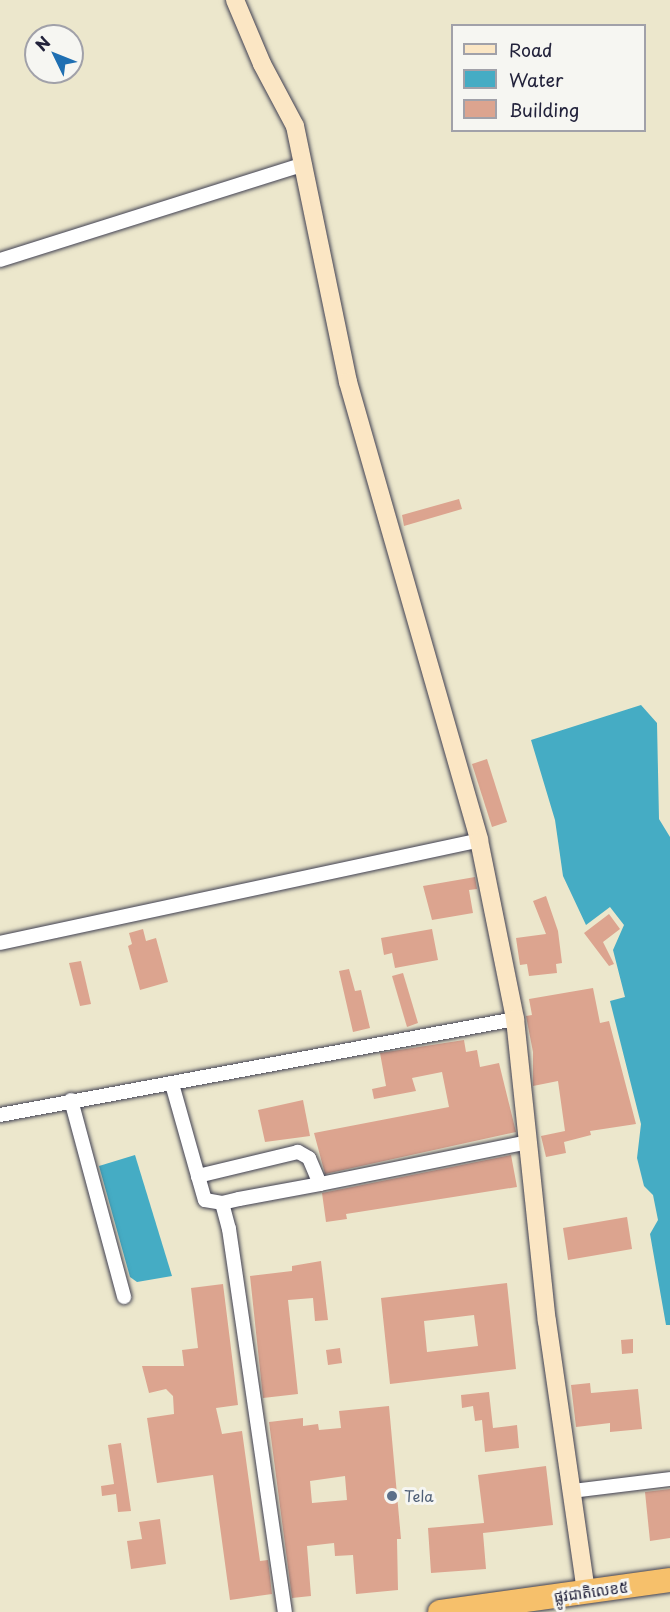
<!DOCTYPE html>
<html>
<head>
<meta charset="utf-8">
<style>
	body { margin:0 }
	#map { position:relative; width:670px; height:1612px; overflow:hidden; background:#ece7cc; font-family:"Playpen Sans","Noto Sans Khmer",sans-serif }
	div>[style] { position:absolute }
	.water>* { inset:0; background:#45acc4 }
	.building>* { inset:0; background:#dca48f }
	.roads { filter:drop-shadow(0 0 2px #404051) drop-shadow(0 0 2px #404051) }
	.street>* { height:14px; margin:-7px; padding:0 7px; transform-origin:7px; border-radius:7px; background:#fff }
	.secondary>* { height:18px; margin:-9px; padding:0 9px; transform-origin:9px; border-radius:9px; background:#fbe6c4 }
	.highway>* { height:24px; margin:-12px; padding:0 12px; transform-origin:12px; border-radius:12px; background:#f6c06b }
	.dots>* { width:16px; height:16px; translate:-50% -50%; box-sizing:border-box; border:3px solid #f6f6f2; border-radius:50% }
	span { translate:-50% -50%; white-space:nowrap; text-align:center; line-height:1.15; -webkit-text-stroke:6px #f6f6f2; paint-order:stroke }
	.service-label { font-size:15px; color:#4e5e75 }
	.left { translate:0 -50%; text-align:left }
	.street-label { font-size:15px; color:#22223b }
	.legend { position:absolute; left:451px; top:24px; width:195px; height:108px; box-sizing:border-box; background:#f6f6f2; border:2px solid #a1a1a9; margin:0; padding:8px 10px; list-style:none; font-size:18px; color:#22223b }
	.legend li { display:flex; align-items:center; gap:12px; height:30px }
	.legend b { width:30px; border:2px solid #a1a1a9 }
	.north { position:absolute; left:24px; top:24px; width:60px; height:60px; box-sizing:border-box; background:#f6f6f2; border:2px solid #a1a1a9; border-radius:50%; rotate:313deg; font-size:16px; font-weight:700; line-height:24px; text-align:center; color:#22223b }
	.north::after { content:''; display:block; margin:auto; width:21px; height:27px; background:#1f6fb2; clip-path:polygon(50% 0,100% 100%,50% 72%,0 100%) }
</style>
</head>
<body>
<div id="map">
	<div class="water">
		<i style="clip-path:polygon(641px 705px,657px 723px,659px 819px,670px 837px,670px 1325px,666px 1325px,650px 1234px,658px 1220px,653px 1195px,644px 1186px,637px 1158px,641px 1124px,610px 1001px,625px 997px,613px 950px,624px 925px,610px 907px,586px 925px,563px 876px,555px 820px,531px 740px)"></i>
		<i style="clip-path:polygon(135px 1155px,172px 1276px,137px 1282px,130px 1277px,99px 1166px)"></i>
	</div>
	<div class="building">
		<i style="clip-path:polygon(459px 499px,462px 509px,404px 526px,402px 515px)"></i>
		<i style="clip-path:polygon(487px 759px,507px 822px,492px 827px,472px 764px)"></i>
		<i style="clip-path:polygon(475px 877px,477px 889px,469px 890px,473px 913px,432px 920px,423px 886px)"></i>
		<i style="clip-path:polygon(546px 896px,558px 931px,562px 963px,556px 964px,557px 973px,529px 976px,527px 964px,520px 965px,516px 938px,546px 934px,533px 901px)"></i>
		<i style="clip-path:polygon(609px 914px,620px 929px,603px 942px,614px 964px,609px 966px,584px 933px)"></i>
		<i style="clip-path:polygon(143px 929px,146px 941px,156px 938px,168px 982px,140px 990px,128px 946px,132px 944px,129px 933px)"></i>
		<i style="clip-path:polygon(432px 929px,438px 960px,395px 968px,392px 953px,384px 955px,381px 938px)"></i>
		<i style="clip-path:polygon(81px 961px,91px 1004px,80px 1006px,69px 963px)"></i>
		<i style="clip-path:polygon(349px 969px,355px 991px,361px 990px,370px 1028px,353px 1032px,339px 971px)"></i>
		<i style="clip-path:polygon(403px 973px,418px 1023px,407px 1027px,392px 976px)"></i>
		<i style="clip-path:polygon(593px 988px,600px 1023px,609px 1021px,636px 1124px,590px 1131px,591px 1135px,564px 1142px,566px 1153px,546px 1157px,541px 1136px,565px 1131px,558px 1081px,533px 1086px,533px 1052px,526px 1016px,532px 1015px,529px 999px)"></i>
		<i style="clip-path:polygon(464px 1040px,466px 1052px,477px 1050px,480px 1067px,499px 1063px,516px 1132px,325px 1174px,314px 1133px,449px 1107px,442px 1072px,412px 1078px,416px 1091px,374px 1099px,372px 1089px,386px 1086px,380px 1053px)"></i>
		<i style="clip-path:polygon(303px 1100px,310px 1136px,265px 1142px,258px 1110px)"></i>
		<i style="clip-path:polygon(511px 1155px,517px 1187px,346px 1214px,347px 1219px,326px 1222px,322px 1193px)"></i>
		<i style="clip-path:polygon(627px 1217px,632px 1249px,568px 1260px,563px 1228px)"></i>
		<i style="clip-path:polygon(321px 1261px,328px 1320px,315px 1321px,313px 1298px,288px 1300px,298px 1394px,263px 1398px,250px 1276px,292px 1271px,292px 1266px)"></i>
		<i style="clip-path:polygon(evenodd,507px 1283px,516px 1369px,390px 1384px,381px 1298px,507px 1283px,474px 1315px,478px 1346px,427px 1352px,424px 1321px,474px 1315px)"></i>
		<i style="clip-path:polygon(223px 1284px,238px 1405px,216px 1408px,222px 1434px,242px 1431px,260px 1561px,268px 1560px,272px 1594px,230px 1600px,213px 1475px,157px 1483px,147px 1418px,174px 1414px,173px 1396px,166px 1389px,149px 1393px,142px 1366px,184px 1366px,182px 1350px,198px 1348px,191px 1288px)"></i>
		<i style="clip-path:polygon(633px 1339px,633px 1353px,622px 1354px,621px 1340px)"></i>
		<i style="clip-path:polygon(340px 1348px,342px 1363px,328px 1365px,326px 1350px)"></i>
		<i style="clip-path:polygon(590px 1383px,591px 1393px,638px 1389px,642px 1429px,610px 1432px,610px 1423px,576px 1427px,571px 1385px)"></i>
		<i style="clip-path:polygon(489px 1392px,493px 1428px,517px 1425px,519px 1448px,485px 1452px,482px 1420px,475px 1421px,473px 1406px,462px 1408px,461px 1395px)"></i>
		<i style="clip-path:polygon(evenodd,389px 1406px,401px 1539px,397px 1539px,398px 1590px,356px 1594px,353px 1555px,335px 1556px,334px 1543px,307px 1546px,311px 1596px,292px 1598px,269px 1422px,303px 1418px,303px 1426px,318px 1424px,319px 1430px,341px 1428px,339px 1411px,389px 1406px,345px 1476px,347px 1500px,312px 1503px,310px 1481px,345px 1476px)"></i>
		<i style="clip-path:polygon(121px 1443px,131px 1511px,118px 1512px,116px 1494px,102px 1496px,101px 1486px,114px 1484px,108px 1445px)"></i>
		<i style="clip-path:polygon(546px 1466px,553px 1525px,483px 1533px,486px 1569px,431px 1573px,428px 1528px,484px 1523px,478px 1475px)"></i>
		<i style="clip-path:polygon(670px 1489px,670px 1538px,650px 1541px,645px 1492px)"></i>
		<i style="clip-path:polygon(160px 1519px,166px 1564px,131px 1569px,127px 1541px,142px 1539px,139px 1522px)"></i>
	</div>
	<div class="roads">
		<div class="street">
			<i style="left:0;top:260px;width:319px;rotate:-17.5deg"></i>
			<i style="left:0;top:943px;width:490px;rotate:-12.1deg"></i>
			<i style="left:172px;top:1084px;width:96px;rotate:74.2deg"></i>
			<i style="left:71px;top:1100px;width:204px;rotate:74.9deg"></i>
			<i style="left:0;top:1115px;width:524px;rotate:-10.56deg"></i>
			<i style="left:320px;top:1184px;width:28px;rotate:-113deg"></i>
			<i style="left:309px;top:1158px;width:13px;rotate:-151deg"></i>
			<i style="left:298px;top:1152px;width:103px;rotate:166.5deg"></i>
			<i style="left:198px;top:1176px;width:25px;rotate:74deg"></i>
			<i style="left:205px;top:1200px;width:17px;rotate:10deg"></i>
			<i style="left:222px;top:1203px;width:17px;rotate:-13deg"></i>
			<i style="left:239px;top:1199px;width:82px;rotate:-10.5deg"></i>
			<i style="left:320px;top:1184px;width:212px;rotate:-11.4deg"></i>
			<i style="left:222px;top:1203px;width:27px;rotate:75deg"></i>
			<i style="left:229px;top:1229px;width:387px;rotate:81.7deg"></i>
			<i style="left:572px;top:1491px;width:99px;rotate:-7deg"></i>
		</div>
		<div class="secondary">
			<i style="left:235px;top:0;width:69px;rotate:67.1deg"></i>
			<i style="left:262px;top:64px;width:70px;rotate:62deg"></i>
			<i style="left:295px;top:126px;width:261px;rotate:78.3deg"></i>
			<i style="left:348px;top:382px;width:476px;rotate:74deg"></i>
			<i style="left:479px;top:840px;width:183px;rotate:78.6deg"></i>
			<i style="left:515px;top:1019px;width:304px;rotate:84deg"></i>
			<i style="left:547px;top:1321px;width:273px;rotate:81.8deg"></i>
		</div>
		<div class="highway">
			<i style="left:440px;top:1612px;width:232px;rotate:-7.9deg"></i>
		</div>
	</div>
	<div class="dots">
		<i style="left:392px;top:1496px;background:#5c6f8a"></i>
	</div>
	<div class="service-label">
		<span class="left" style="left:404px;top:1496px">Tela</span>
	</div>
	<div class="street-label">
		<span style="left:591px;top:1591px;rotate:-8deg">ផ្លូវជាតិលេខ៥</span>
	</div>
	<ul class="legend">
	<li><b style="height:8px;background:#fbe6c4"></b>Road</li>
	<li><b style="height:16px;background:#45acc4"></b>Water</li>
	<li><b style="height:16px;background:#dca48f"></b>Building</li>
	</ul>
	<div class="north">N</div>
</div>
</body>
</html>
